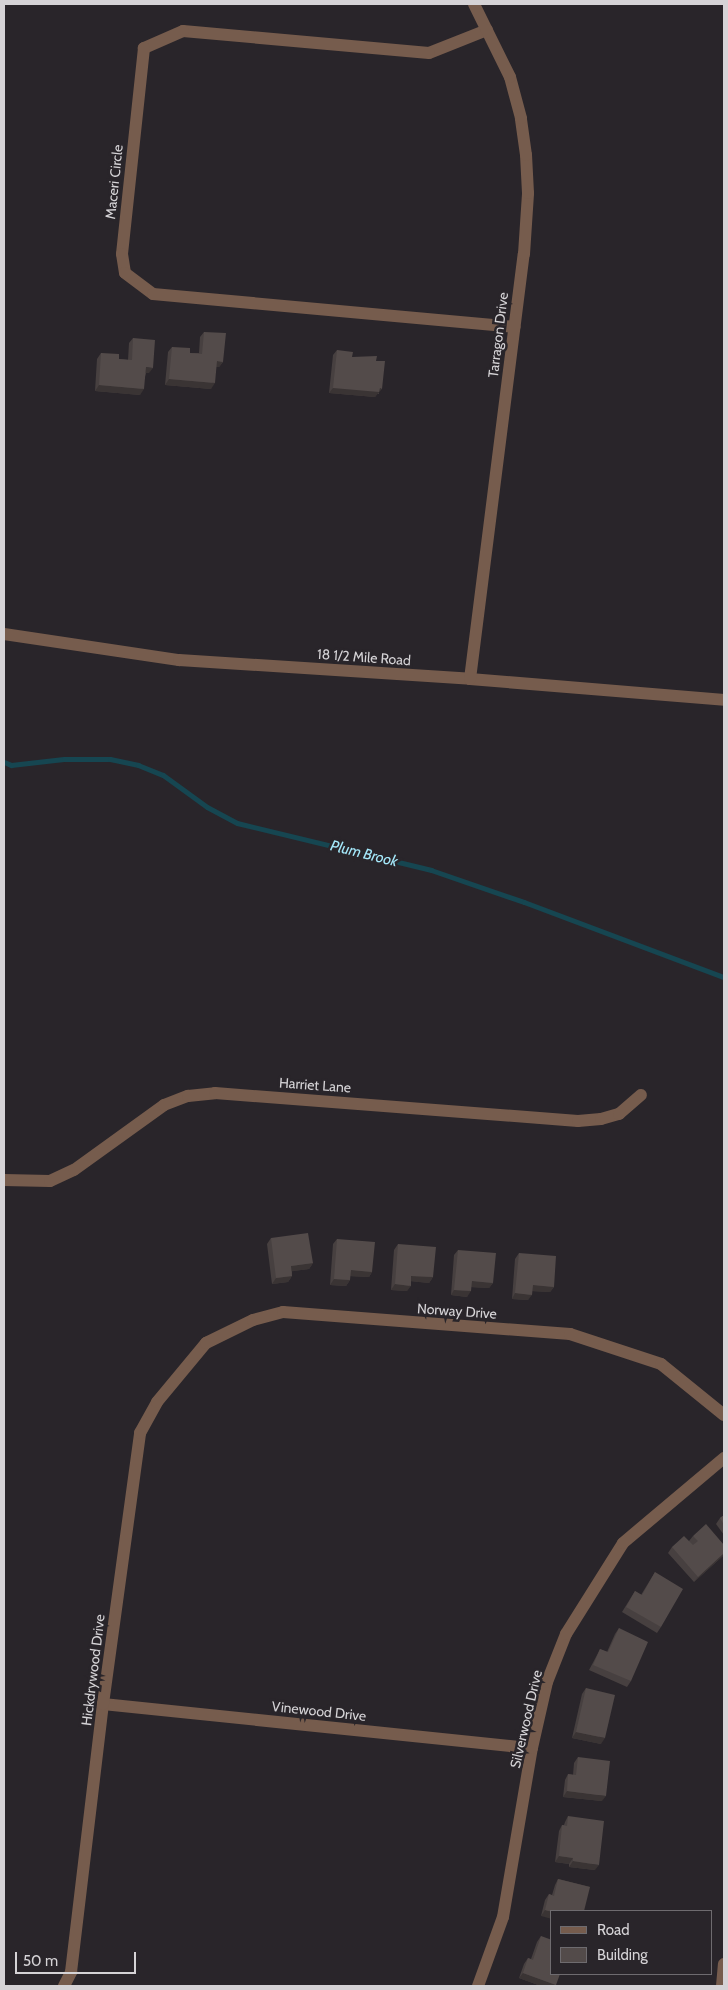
<!DOCTYPE html>
<html>
<head>
<meta charset="utf-8">
<style>
	body { margin:0 }
	#map { position:relative; width:728px; height:1990px; overflow:hidden; background:#29252a; font-family:Cabin,sans-serif }
	div>[style] { position:absolute }
	.stream>* { height:5px; margin:-2.5px; padding:0 2.5px; transform-origin:2.5px; border-radius:2.5px; background:#164651 }
	.minor>* { height:12px; margin:-6px; padding:0 6px; transform-origin:6px; border-radius:6px; background:#765c4d }
	.wall>* { inset:0; background:#474040 }
	.shaded-wall>* { inset:0; background:#3a3434 }
	.building>* { inset:0; background:#534b4a }
	span { translate:-50% -50%; white-space:nowrap; text-align:center; line-height:1.15; -webkit-text-stroke:5px #29252a; paint-order:stroke }
	.street-label { font-size:14px; color:#d5d3d6 }
	.water-label { font-size:15px; color:#a5e9fb; font-style:italic }
	.frame { position:absolute; inset:0; border:5px solid #d5d3d6; pointer-events:none }
	.legend { position:absolute; left:550px; top:1910px; width:162px; height:65px; box-sizing:border-box; background:#29252a; border:1px solid #6e6b6f; margin:0; padding:6px 9px; list-style:none; font-size:15px; color:#d5d3d6 }
	.legend li { display:flex; align-items:center; gap:10px; height:25px }
	.legend b { width:25px; border:1px solid #6e6b6f }
	.scale { position:absolute; left:15px; top:1952px; width:121px; height:22px; box-sizing:border-box; border:2px solid #d5d3d6; border-top:0; padding-left:6px; font-size:15px; line-height:18px; white-space:nowrap; color:#d5d3d6; -webkit-text-stroke:4px #29252a; paint-order:stroke }
</style>
</head>
<body>
<div id="map">
	<div class="stream">
		<i style="left:4px;top:762px;width:8px;rotate:23deg"></i>
		<i style="left:11px;top:765px;width:53px;rotate:-6.5deg"></i>
		<i style="left:64px;top:759px;width:46px"></i>
		<i style="left:110px;top:759px;width:29px;rotate:12deg"></i>
		<i style="left:138px;top:765px;width:27px;rotate:22deg"></i>
		<i style="left:163px;top:775px;width:54px;rotate:36deg"></i>
		<i style="left:207px;top:807px;width:34px;rotate:28deg"></i>
		<i style="left:237px;top:823px;width:200px;rotate:13.6deg"></i>
		<i style="left:431px;top:870px;width:98px;rotate:19deg"></i>
		<i style="left:524px;top:902px;width:214px;rotate:20.6deg"></i>
	</div>
	<div class="minor">
		<i style="left:487px;top:30px;width:62px;rotate:158.4deg"></i>
		<i style="left:429px;top:53px;width:247px;rotate:-174.9deg"></i>
		<i style="left:183px;top:31px;width:43px;rotate:156.4deg"></i>
		<i style="left:144px;top:48px;width:207px;rotate:96.1deg"></i>
		<i style="left:122px;top:254px;width:19px;rotate:81deg"></i>
		<i style="left:125px;top:273px;width:35px;rotate:37deg"></i>
		<i style="left:153px;top:294px;width:363px;rotate:5.2deg"></i>
		<i style="left:4px;top:634px;width:177px;rotate:8.5deg"></i>
		<i style="left:179px;top:660px;width:292px;rotate:3.7deg"></i>
		<i style="left:470px;top:679px;width:255px;rotate:4.7deg"></i>
		<i style="left:470px;top:679px;width:428px;rotate:-82.8deg"></i>
		<i style="left:524px;top:254px;width:61px;rotate:-86.2deg"></i>
		<i style="left:528px;top:193px;width:38px;rotate:-93deg"></i>
		<i style="left:526px;top:155px;width:37px;rotate:-98deg"></i>
		<i style="left:521px;top:118px;width:42px;rotate:-105deg"></i>
		<i style="left:510px;top:77px;width:81px;rotate:-116.3deg"></i>
		<i style="left:4px;top:1180px;width:46px;rotate:1.2deg"></i>
		<i style="left:50px;top:1181px;width:26px;rotate:-25deg"></i>
		<i style="left:74px;top:1170px;width:111px;rotate:-35.8deg"></i>
		<i style="left:164px;top:1105px;width:26px;rotate:-21deg"></i>
		<i style="left:188px;top:1096px;width:27px;rotate:-6deg"></i>
		<i style="left:215px;top:1093px;width:364px;rotate:4.4deg"></i>
		<i style="left:578px;top:1121px;width:23px;rotate:-5deg"></i>
		<i style="left:601px;top:1119px;width:19px;rotate:-16deg"></i>
		<i style="left:619px;top:1114px;width:29px;rotate:-41deg"></i>
		<i style="left:103px;top:1704px;width:431px;rotate:5.9deg"></i>
		<i style="left:64px;top:1986px;width:16px;rotate:-63deg"></i>
		<i style="left:71px;top:1972px;width:270px;rotate:-83.2deg"></i>
		<i style="left:103px;top:1704px;width:274px;rotate:-82.2deg"></i>
		<i style="left:140px;top:1433px;width:35px;rotate:-61deg"></i>
		<i style="left:157px;top:1402px;width:77px;rotate:-50.3deg"></i>
		<i style="left:206px;top:1343px;width:52px;rotate:-26.1deg"></i>
		<i style="left:253px;top:1320px;width:31px;rotate:-15deg"></i>
		<i style="left:283px;top:1312px;width:288px;rotate:4.4deg"></i>
		<i style="left:570px;top:1334px;width:96px;rotate:18.2deg"></i>
		<i style="left:661px;top:1364px;width:81px;rotate:39deg"></i>
		<i style="left:478px;top:1986px;width:73px;rotate:-70.1deg"></i>
		<i style="left:503px;top:1917px;width:171px;rotate:-80.3deg"></i>
		<i style="left:532px;top:1748px;width:68px;rotate:-77.2deg"></i>
		<i style="left:547px;top:1682px;width:52px;rotate:-68.4deg"></i>
		<i style="left:566px;top:1634px;width:107px;rotate:-57.9deg"></i>
		<i style="left:623px;top:1543px;width:132px;rotate:-40.1deg"></i>
		<i style="left:722px;top:1986px;width:22px;rotate:-85deg"></i>
	</div>
	<div class="wall">
		<i style="clip-path:polygon(204px 332px,223px 362px,219px 367px,216px 367px,211px 389px,165px 385px,168px 352px,172px 347px,190px 353px,199px 353px,200px 337px)"></i>
		<i style="clip-path:polygon(133px 338px,149px 373px,146px 373px,140px 395px,95px 391px,97px 359px,101px 353px,119px 359px,128px 360px,129px 343px)"></i>
		<i style="clip-path:polygon(337px 350px,352px 357px,376px 361px,379px 394px,377px 394px,375px 397px,329px 393px,333px 355px)"></i>
		<i style="clip-path:polygon(271px 1238px,313px 1263px,309px 1269px,292px 1271px,292px 1276px,288px 1282px,272px 1284px,267px 1244px)"></i>
		<i style="clip-path:polygon(337px 1239px,372px 1272px,369px 1277px,350px 1276px,350px 1280px,346px 1286px,330px 1285px,333px 1244px)"></i>
		<i style="clip-path:polygon(398px 1244px,433px 1277px,429px 1283px,411px 1281px,407px 1291px,391px 1290px,394px 1250px)"></i>
		<i style="clip-path:polygon(458px 1250px,493px 1283px,489px 1288px,471px 1287px,467px 1297px,451px 1295px,454px 1255px)"></i>
		<i style="clip-path:polygon(519px 1253px,554px 1287px,550px 1292px,532px 1291px,528px 1300px,512px 1299px,515px 1259px)"></i>
		<i style="clip-path:polygon(724px 1515px,724px 1535px,716px 1524px,720px 1518px)"></i>
		<i style="clip-path:polygon(693px 1536px,724px 1545px,724px 1555px,694px 1582px,668px 1553px,672px 1547px,689px 1541px)"></i>
		<i style="clip-path:polygon(655px 1572px,661px 1627px,657px 1633px,622px 1612px,635px 1591px,641px 1595px)"></i>
		<i style="clip-path:polygon(619px 1628px,631px 1681px,627px 1687px,589px 1670px,597px 1655px,600px 1649px,607px 1652px,615px 1634px)"></i>
		<i style="clip-path:polygon(586px 1688px,601px 1744px,572px 1738px,582px 1694px)"></i>
		<i style="clip-path:polygon(578px 1757px,602px 1801px,563px 1797px,565px 1780px,568px 1774px,573px 1775px,574px 1763px)"></i>
		<i style="clip-path:polygon(568px 1816px,595px 1870px,569px 1867px,569px 1864px,555px 1862px,559px 1831px,562px 1825px,564px 1825px,565px 1822px)"></i>
		<i style="clip-path:polygon(558px 1879px,590px 1887px,541px 1916px,545px 1900px,549px 1894px,552px 1895px,555px 1885px)"></i>
		<i style="clip-path:polygon(541px 1936px,556px 1985px,555px 1986px,541px 1986px,519px 1978px,524px 1964px,528px 1958px,531px 1959px,537px 1942px)"></i>
	</div>
	<div class="shaded-wall">
		<i style="clip-path:polygon(217px 361px,223px 362px,219px 367px,213px 367px)"></i>
		<i style="clip-path:polygon(146px 367px,153px 368px,149px 373px,142px 373px)"></i>
		<i style="clip-path:polygon(169px 379px,215px 383px,211px 389px,165px 385px)"></i>
		<i style="clip-path:polygon(99px 385px,144px 389px,140px 395px,95px 391px)"></i>
		<i style="clip-path:polygon(333px 388px,380px 388px,382px 389px,375px 397px,329px 393px)"></i>
		<i style="clip-path:polygon(313px 1263px,309px 1269px,287px 1272px,291px 1266px)"></i>
		<i style="clip-path:polygon(351px 1270px,372px 1272px,369px 1277px,347px 1276px)"></i>
		<i style="clip-path:polygon(292px 1276px,288px 1282px,272px 1284px,276px 1278px)"></i>
		<i style="clip-path:polygon(411px 1276px,433px 1277px,429px 1283px,408px 1281px)"></i>
		<i style="clip-path:polygon(334px 1279px,350px 1280px,346px 1286px,330px 1285px)"></i>
		<i style="clip-path:polygon(472px 1281px,493px 1283px,489px 1288px,468px 1287px)"></i>
		<i style="clip-path:polygon(395px 1284px,411px 1286px,407px 1291px,391px 1290px)"></i>
		<i style="clip-path:polygon(533px 1285px,554px 1287px,550px 1292px,529px 1291px)"></i>
		<i style="clip-path:polygon(454px 1290px,471px 1291px,467px 1297px,451px 1295px)"></i>
		<i style="clip-path:polygon(515px 1293px,532px 1295px,528px 1300px,512px 1299px)"></i>
		<i style="clip-path:polygon(724px 1553px,724px 1555px,694px 1582px,698px 1577px)"></i>
		<i style="clip-path:polygon(576px 1732px,605px 1738px,601px 1744px,572px 1738px)"></i>
		<i style="clip-path:polygon(567px 1791px,606px 1796px,602px 1801px,563px 1797px)"></i>
		<i style="clip-path:polygon(559px 1856px,573px 1858px,569px 1864px,555px 1862px)"></i>
		<i style="clip-path:polygon(573px 1861px,599px 1865px,595px 1870px,569px 1867px)"></i>
		<i style="clip-path:polygon(545px 1910px,552px 1912px,552px 1919px,541px 1916px)"></i>
		<i style="clip-path:polygon(523px 1973px,556px 1985px,555px 1986px,541px 1986px,519px 1978px)"></i>
	</div>
	<div class="building">
		<i style="clip-path:polygon(204px 332px,226px 333px,223px 362px,217px 361px,215px 383px,169px 379px,172px 347px,190px 348px,190px 353px,202px 354px)"></i>
		<i style="clip-path:polygon(133px 338px,155px 340px,153px 368px,146px 367px,144px 389px,99px 385px,101px 353px,119px 354px,119px 359px,132px 360px)"></i>
		<i style="clip-path:polygon(337px 350px,353px 352px,352px 357px,377px 356px,376px 361px,385px 361px,382px 389px,380px 388px,379px 392px,333px 388px)"></i>
		<i style="clip-path:polygon(308px 1233px,313px 1263px,291px 1266px,292px 1276px,276px 1278px,271px 1238px)"></i>
		<i style="clip-path:polygon(337px 1239px,375px 1242px,372px 1272px,351px 1270px,350px 1280px,334px 1279px)"></i>
		<i style="clip-path:polygon(398px 1244px,436px 1247px,433px 1277px,411px 1276px,411px 1286px,395px 1284px)"></i>
		<i style="clip-path:polygon(458px 1250px,496px 1253px,493px 1283px,472px 1281px,471px 1291px,454px 1290px)"></i>
		<i style="clip-path:polygon(519px 1253px,556px 1256px,554px 1287px,533px 1285px,532px 1295px,515px 1293px)"></i>
		<i style="clip-path:polygon(724px 1515px,724px 1525px,720px 1518px)"></i>
		<i style="clip-path:polygon(706px 1524px,724px 1545px,724px 1553px,698px 1577px,672px 1547px,684px 1536px,693px 1545px,698px 1541px,693px 1536px)"></i>
		<i style="clip-path:polygon(655px 1572px,683px 1589px,661px 1627px,626px 1607px,635px 1591px,642px 1595px)"></i>
		<i style="clip-path:polygon(619px 1628px,648px 1642px,631px 1681px,593px 1665px,600px 1649px,608px 1652px)"></i>
		<i style="clip-path:polygon(586px 1688px,615px 1695px,605px 1738px,576px 1732px)"></i>
		<i style="clip-path:polygon(578px 1757px,610px 1761px,606px 1796px,567px 1791px,568px 1774px,576px 1775px)"></i>
		<i style="clip-path:polygon(568px 1816px,604px 1821px,599px 1865px,573px 1861px,573px 1858px,559px 1856px,562px 1825px,567px 1826px)"></i>
		<i style="clip-path:polygon(558px 1879px,590px 1887px,584px 1911px,552px 1911px,552px 1912px,545px 1910px,549px 1894px,554px 1896px)"></i>
		<i style="clip-path:polygon(541px 1936px,552px 1940px,552px 1974px,560px 1974px,556px 1985px,523px 1973px,528px 1958px,533px 1960px)"></i>
	</div>
	<div class="street-label">
		<span style="left:114px;top:182px;rotate:-84deg">Maceri Circle</span>
		<span style="left:498px;top:335px;rotate:-83deg">Tarragon Drive</span>
		<span style="left:364px;top:657px;rotate:4deg">18 1/2 Mile Road</span>
		<span style="left:315px;top:1085px;rotate:4deg">Harriet Lane</span>
		<span style="left:457px;top:1311px;rotate:4deg">Norway Drive</span>
		<span style="left:93px;top:1670px;rotate:-83deg">Hickdrywood Drive</span>
		<span style="left:319px;top:1711px;rotate:6deg">Vinewood Drive</span>
		<span style="left:526px;top:1719px;rotate:-77deg">Silverwood Drive</span>
	</div>
	<div class="water-label">
		<span style="left:364px;top:854px;rotate:14deg">Plum Brook</span>
	</div>
	<div class="frame"></div>
	<ul class="legend">
	<li><b style="height:6px;background:#765c4d"></b>Road</li>
	<li><b style="height:14px;background:#534b4a"></b>Building</li>
	</ul>
	<div class="scale">50 m</div>
</div>
</body>
</html>
